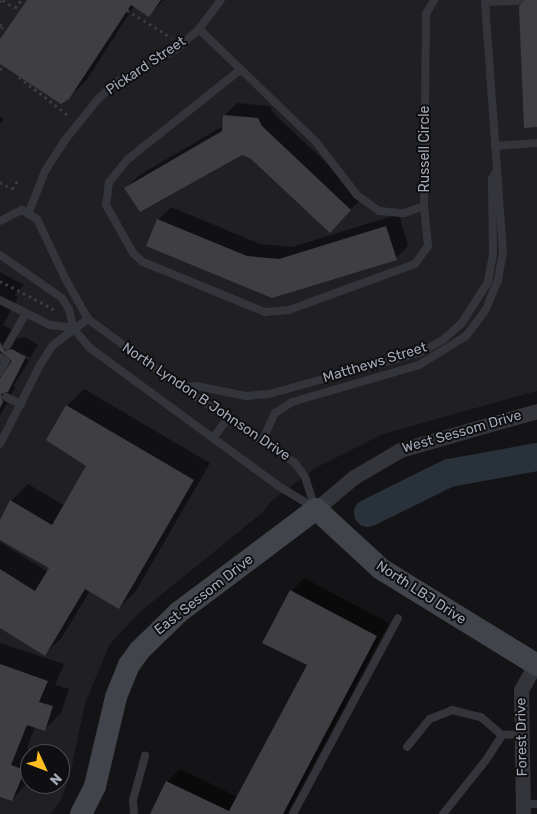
<!DOCTYPE html>
<html>
<head>
<meta charset="utf-8">
<style>
	body { margin:0 }
	#map { position:relative; width:537px; height:814px; overflow:hidden; background:#141316; font-family:Rubik,sans-serif }
	div>[style] { position:absolute }
	.built>* { inset:0; background:#201f23 }
	.shadow>* { inset:0; background:#0007 }
	.river>* { height:28px; margin:-14px; padding:0 14px; transform-origin:14px; border-radius:14px; background:#29323b }
	.building>* { inset:0; background:#3e3e43 }
	.path>* { height:2.5px; margin-top:-1.25px; transform-origin:0; background:repeating-linear-gradient(90deg,#3a3c42 0 2.5px,transparent 0 6.5px) }
	.lane>* { height:8px; margin:-4px; padding:0 4px; transform-origin:4px; border-radius:4px; background:#34353b }
	.street>* { height:15px; margin:-7.5px; padding:0 7.5px; transform-origin:7.5px; border-radius:7.5px; background:#34353b }
	.secondary>* { height:22px; margin:-11px; padding:0 11px; transform-origin:11px; border-radius:11px; background:#42444b }
	span { translate:-50% -50%; white-space:nowrap; text-align:center; line-height:1.15; -webkit-text-stroke:4px #0f0f11; paint-order:stroke }
	.street-label { font-size:14px; color:#a4a9b7 }
	.north { position:absolute; left:20px; top:744px; width:50px; height:50px; box-sizing:border-box; background:#0f0f11; border:1px solid #4b4d53; border-radius:50%; rotate:133deg; font-size:14px; font-weight:700; line-height:20px; text-align:center; color:#a4a9b7 }
	.north::after { content:''; display:block; margin:auto; width:18px; height:22px; background:#ffbe22; clip-path:polygon(50% 0,100% 100%,50% 72%,0 100%) }
</style>
</head>
<body>
<div id="map">
	<div class="built">
		<i style="clip-path:polygon(evenodd,0 0,537px 0,537px 391px,383px 434px,317px 467px,270px 502px,263px 512px,140px 612px,110px 644px,85px 703px,70px 776px,60px 802px,50px 814px,0 814px,0 0,30px 754px,60px 754px,60px 784px,30px 784px,30px 754px)"></i>
	</div>
	<div class="shadow">
		<i style="clip-path:polygon(28px 0,164px 0,149px 15px,134px 6px,86px 81px,68px 98px,0 63px,0 41px)"></i>
		<i style="clip-path:polygon(237px 103px,270px 106px,274px 114px,363px 197px,330px 231px,252px 158px,242px 154px,126px 188px,138px 176px,223px 126px,224px 116px)"></i>
		<i style="clip-path:polygon(0 116px,4px 119px,0 124px)"></i>
		<i style="clip-path:polygon(171px 207px,260px 244px,292px 247px,399px 214px,408px 246px,396px 258px,272px 297px,148px 246px,158px 220px)"></i>
		<i style="clip-path:polygon(evenodd,0 272px,24px 285px,14px 295px,18px 297px,3px 325px,14px 331px,17px 339px,25px 337px,38px 345px,30px 358px,20px 352px,29px 361px,14px 385px,15px 388px,0 416px,0 272px,8px 356px,13px 360px,11px 365px,6px 360px,8px 356px)"></i>
		<i style="clip-path:polygon(84px 389px,210px 463px,136px 591px,119px 608px,90px 591px,62px 637px,45px 654px,0 626px,0 542px,48px 572px,51px 568px,0 538px,0 523px,11px 501px,28px 484px,65px 506px,88px 465px,67px 406px)"></i>
		<i style="clip-path:polygon(304px 578px,389px 623px,287px 814px,151px 814px,167px 782px,180px 769px,238px 797px,308px 665px,264px 642px,292px 591px)"></i>
		<i style="clip-path:polygon(0 643px,64px 664px,55px 685px,69px 689px,61px 713px,44px 730px,35px 727px,27px 748px,41px 753px,30px 754px,30px 780px,12px 800px,0 795px)"></i>
	</div>
	<div class="river">
		<i style="left:368px;top:513px;width:90px;rotate:-26.3deg"></i>
		<i style="left:449px;top:473px;width:89px;rotate:-10.3deg"></i>
	</div>
	<div class="building">
		<i style="clip-path:polygon(27px 0,161px 0,149px 17px,131px 5px,69px 99px,61px 104px,0 64px,0 39px)"></i>
		<i style="clip-path:polygon(524px 0,537px 0,537px 127px,524px 128px,519px 7px)"></i>
		<i style="clip-path:polygon(223px 115px,258px 118px,262px 126px,351px 210px,330px 233px,251px 159px,242px 155px,140px 212px,124px 188px,222px 131px)"></i>
		<i style="clip-path:polygon(157px 219px,247px 256px,279px 259px,386px 226px,397px 260px,272px 298px,146px 246px)"></i>
		<i style="clip-path:polygon(0 342px,5px 351px,12px 349px,26px 357px,8px 392px,1px 394px,3px 402px,0 408px,0 378px,12px 361px,0 351px)"></i>
		<i style="clip-path:polygon(66px 405px,194px 480px,119px 609px,85px 589px,45px 656px,0 628px,0 569px,35px 591px,49px 568px,0 540px,0 520px,10px 500px,52px 525px,86px 466px,46px 440px)"></i>
		<i style="clip-path:polygon(290px 590px,377px 636px,283px 814px,150px 814px,166px 781px,229px 811px,307px 665px,262px 643px)"></i>
		<i style="clip-path:polygon(0 664px,48px 681px,39px 702px,53px 706px,45px 731px,27px 725px,11px 765px,25px 770px,12px 801px,0 797px)"></i>
	</div>
	<div class="path">
		<i style="left:3px;top:0;width:14px;rotate:34deg"></i>
		<i style="left:15px;top:8px;width:10px;rotate:-53deg"></i>
		<i style="left:0;top:2px;width:2px;rotate:-63deg"></i>
		<i style="left:127px;top:10px;width:53px;rotate:31.9deg"></i>
		<i style="left:0;top:24px;width:4px;rotate:45deg"></i>
		<i style="left:3px;top:27px;width:5px;rotate:127deg"></i>
		<i style="left:0;top:70px;width:4px;rotate:-63deg"></i>
		<i style="left:19px;top:77px;width:62px;rotate:37.8deg"></i>
		<i style="left:0;top:182px;width:14px;rotate:30deg"></i>
		<i style="left:12px;top:189px;width:12px;rotate:-55deg"></i>
		<i style="left:0;top:281px;width:59px;rotate:27.4deg"></i>
		<i style="left:52px;top:308px;width:7px;rotate:56deg"></i>
	</div>
	<div class="lane">
		<i style="left:485px;top:2px;width:34px;rotate:-2deg"></i>
		<i style="left:199px;top:29px;width:163px;rotate:44deg"></i>
		<i style="left:316px;top:142px;width:67px;rotate:52.3deg"></i>
		<i style="left:357px;top:195px;width:27px;rotate:36deg"></i>
		<i style="left:379px;top:211px;width:25px;rotate:5deg"></i>
		<i style="left:404px;top:213px;width:21px;rotate:-19deg"></i>
		<i style="left:240px;top:70px;width:144px;rotate:141.5deg"></i>
		<i style="left:127px;top:160px;width:28px;rotate:129deg"></i>
		<i style="left:109px;top:182px;width:23px;rotate:97deg"></i>
		<i style="left:106px;top:205px;width:55px;rotate:60.6deg"></i>
		<i style="left:133px;top:253px;width:13px;rotate:42deg"></i>
		<i style="left:143px;top:262px;width:132px;rotate:22.3deg"></i>
		<i style="left:265px;top:312px;width:24px;rotate:-5deg"></i>
		<i style="left:289px;top:310px;width:134px;rotate:-20.1deg"></i>
		<i style="left:415px;top:264px;width:22px;rotate:-54deg"></i>
		<i style="left:428px;top:246px;width:40px;rotate:-95.7deg"></i>
		<i style="left:424px;top:206px;width:192px;rotate:-89.4deg"></i>
		<i style="left:426px;top:14px;width:16px;rotate:-60deg"></i>
		<i style="left:495px;top:146px;width:42px;rotate:-4.1deg"></i>
		<i style="left:29px;top:212px;width:44px;rotate:-68.7deg"></i>
		<i style="left:45px;top:171px;width:37px;rotate:-57deg"></i>
		<i style="left:65px;top:140px;width:54px;rotate:-51deg"></i>
		<i style="left:99px;top:98px;width:24px;rotate:-42deg"></i>
		<i style="left:117px;top:82px;width:70px;rotate:-29.1deg"></i>
		<i style="left:178px;top:48px;width:28px;rotate:-42deg"></i>
		<i style="left:199px;top:29px;width:36px;rotate:-53deg"></i>
		<i style="left:0;top:221px;width:25px;rotate:-27deg"></i>
		<i style="left:22px;top:210px;width:17px;rotate:31deg"></i>
		<i style="left:37px;top:219px;width:68px;rotate:64.6deg"></i>
		<i style="left:66px;top:280px;width:45px;rotate:60.6deg"></i>
		<i style="left:88px;top:319px;width:115px;rotate:36.2deg"></i>
		<i style="left:181px;top:387px;width:137px;rotate:33.7deg"></i>
		<i style="left:295px;top:463px;width:17px;rotate:54deg"></i>
		<i style="left:305px;top:477px;width:33px;rotate:72deg"></i>
		<i style="left:0;top:255px;width:75px;rotate:34.7deg"></i>
		<i style="left:62px;top:298px;width:13px;rotate:58deg"></i>
		<i style="left:69px;top:309px;width:19px;rotate:78deg"></i>
		<i style="left:73px;top:328px;width:26px;rotate:50deg"></i>
		<i style="left:90px;top:348px;width:232px;rotate:36.2deg"></i>
		<i style="left:277px;top:485px;width:42px;rotate:31.4deg"></i>
		<i style="left:0;top:300px;width:56px;rotate:26.6deg"></i>
		<i style="left:50px;top:325px;width:23px;rotate:7deg"></i>
		<i style="left:7px;top:346px;width:38px;rotate:-60deg"></i>
		<i style="left:0;top:357px;width:7px;rotate:34deg"></i>
		<i style="left:6px;top:361px;width:13px;rotate:119deg"></i>
		<i style="left:182px;top:387px;width:14px;rotate:-4deg"></i>
		<i style="left:196px;top:386px;width:51px;rotate:11.3deg"></i>
		<i style="left:246px;top:396px;width:23px;rotate:-5deg"></i>
		<i style="left:269px;top:394px;width:158px;rotate:-15.4deg"></i>
		<i style="left:421px;top:352px;width:26px;rotate:-29deg"></i>
		<i style="left:444px;top:339px;width:24px;rotate:-42deg"></i>
		<i style="left:462px;top:323px;width:49px;rotate:-57.6deg"></i>
		<i style="left:488px;top:282px;width:29px;rotate:-80deg"></i>
		<i style="left:493px;top:253px;width:74px;rotate:-90.8deg"></i>
		<i style="left:492px;top:179px;width:9px;rotate:-63deg"></i>
		<i style="left:6px;top:397px;width:17px;rotate:25deg"></i>
		<i style="left:213px;top:438px;width:25px;rotate:-53deg"></i>
		<i style="left:262px;top:441px;width:31px;rotate:-65deg"></i>
		<i style="left:275px;top:413px;width:20px;rotate:-33deg"></i>
		<i style="left:292px;top:402px;width:132px;rotate:-16.2deg"></i>
		<i style="left:419px;top:365px;width:55px;rotate:-31.7deg"></i>
		<i style="left:466px;top:336px;width:31px;rotate:-53deg"></i>
		<i style="left:485px;top:311px;width:34px;rotate:-67deg"></i>
		<i style="left:498px;top:280px;width:27px;rotate:-80deg"></i>
		<i style="left:503px;top:253px;width:254px;rotate:-94.1deg"></i>
		<i style="left:0;top:444px;width:89px;rotate:-63.1deg"></i>
		<i style="left:40px;top:365px;width:24px;rotate:-57deg"></i>
		<i style="left:53px;top:345px;width:44px;rotate:-36.6deg"></i>
		<i style="left:407px;top:747px;width:36px;rotate:-51deg"></i>
		<i style="left:430px;top:719px;width:24px;rotate:-22deg"></i>
		<i style="left:452px;top:710px;width:30px;rotate:14deg"></i>
		<i style="left:481px;top:717px;width:28px;rotate:41deg"></i>
		<i style="left:523px;top:804px;width:14px"></i>
		<i style="left:134px;top:814px;width:14px;rotate:-94deg"></i>
		<i style="left:133px;top:800px;width:46px;rotate:-74.7deg"></i>
		<i style="left:293px;top:814px;width:222px;rotate:-61.8deg"></i>
		<i style="left:443px;top:814px;width:69px;rotate:-51.5deg"></i>
		<i style="left:486px;top:760px;width:30px;rotate:-57deg"></i>
		<i style="left:502px;top:735px;width:18px;rotate:-3deg"></i>
	</div>
	<div class="street">
		<i style="left:316px;top:509px;width:50px;rotate:-40.1deg"></i>
		<i style="left:354px;top:477px;width:53px;rotate:-30.4deg"></i>
		<i style="left:400px;top:450px;width:142px;rotate:-15.9deg"></i>
		<i style="left:523px;top:814px;width:124px;rotate:-90.9deg"></i>
		<i style="left:521px;top:690px;width:33px;rotate:-61deg"></i>
	</div>
	<div class="secondary">
		<i style="left:81px;top:814px;width:31px;rotate:-63deg"></i>
		<i style="left:95px;top:786px;width:91px;rotate:-76.7deg"></i>
		<i style="left:116px;top:697px;width:35px;rotate:-68deg"></i>
		<i style="left:129px;top:665px;width:17px;rotate:-54deg"></i>
		<i style="left:139px;top:651px;width:56px;rotate:-44.3deg"></i>
		<i style="left:179px;top:612px;width:171px;rotate:-36.9deg"></i>
		<i style="left:316px;top:509px;width:88px;rotate:42.7deg"></i>
		<i style="left:381px;top:569px;width:183px;rotate:31.6deg"></i>
	</div>
	<div class="street-label">
		<span style="left:146px;top:66px;rotate:-34deg">Pickard Street</span>
		<span style="left:425px;top:149px;rotate:-90deg">Russell Circle</span>
		<span style="left:375px;top:363px;rotate:-17deg">Matthews Street</span>
		<span style="left:206px;top:402px;rotate:34deg">North Lyndon B Johnson Drive</span>
		<span style="left:462px;top:432px;rotate:-16deg">West Sessom Drive</span>
		<span style="left:421px;top:593px;rotate:33deg">North LBJ Drive</span>
		<span style="left:204px;top:595px;rotate:-38deg">East Sessom Drive</span>
		<span style="left:522px;top:737px;rotate:-91deg">Forest Drive</span>
	</div>
	<div class="north">N</div>
</div>
</body>
</html>
